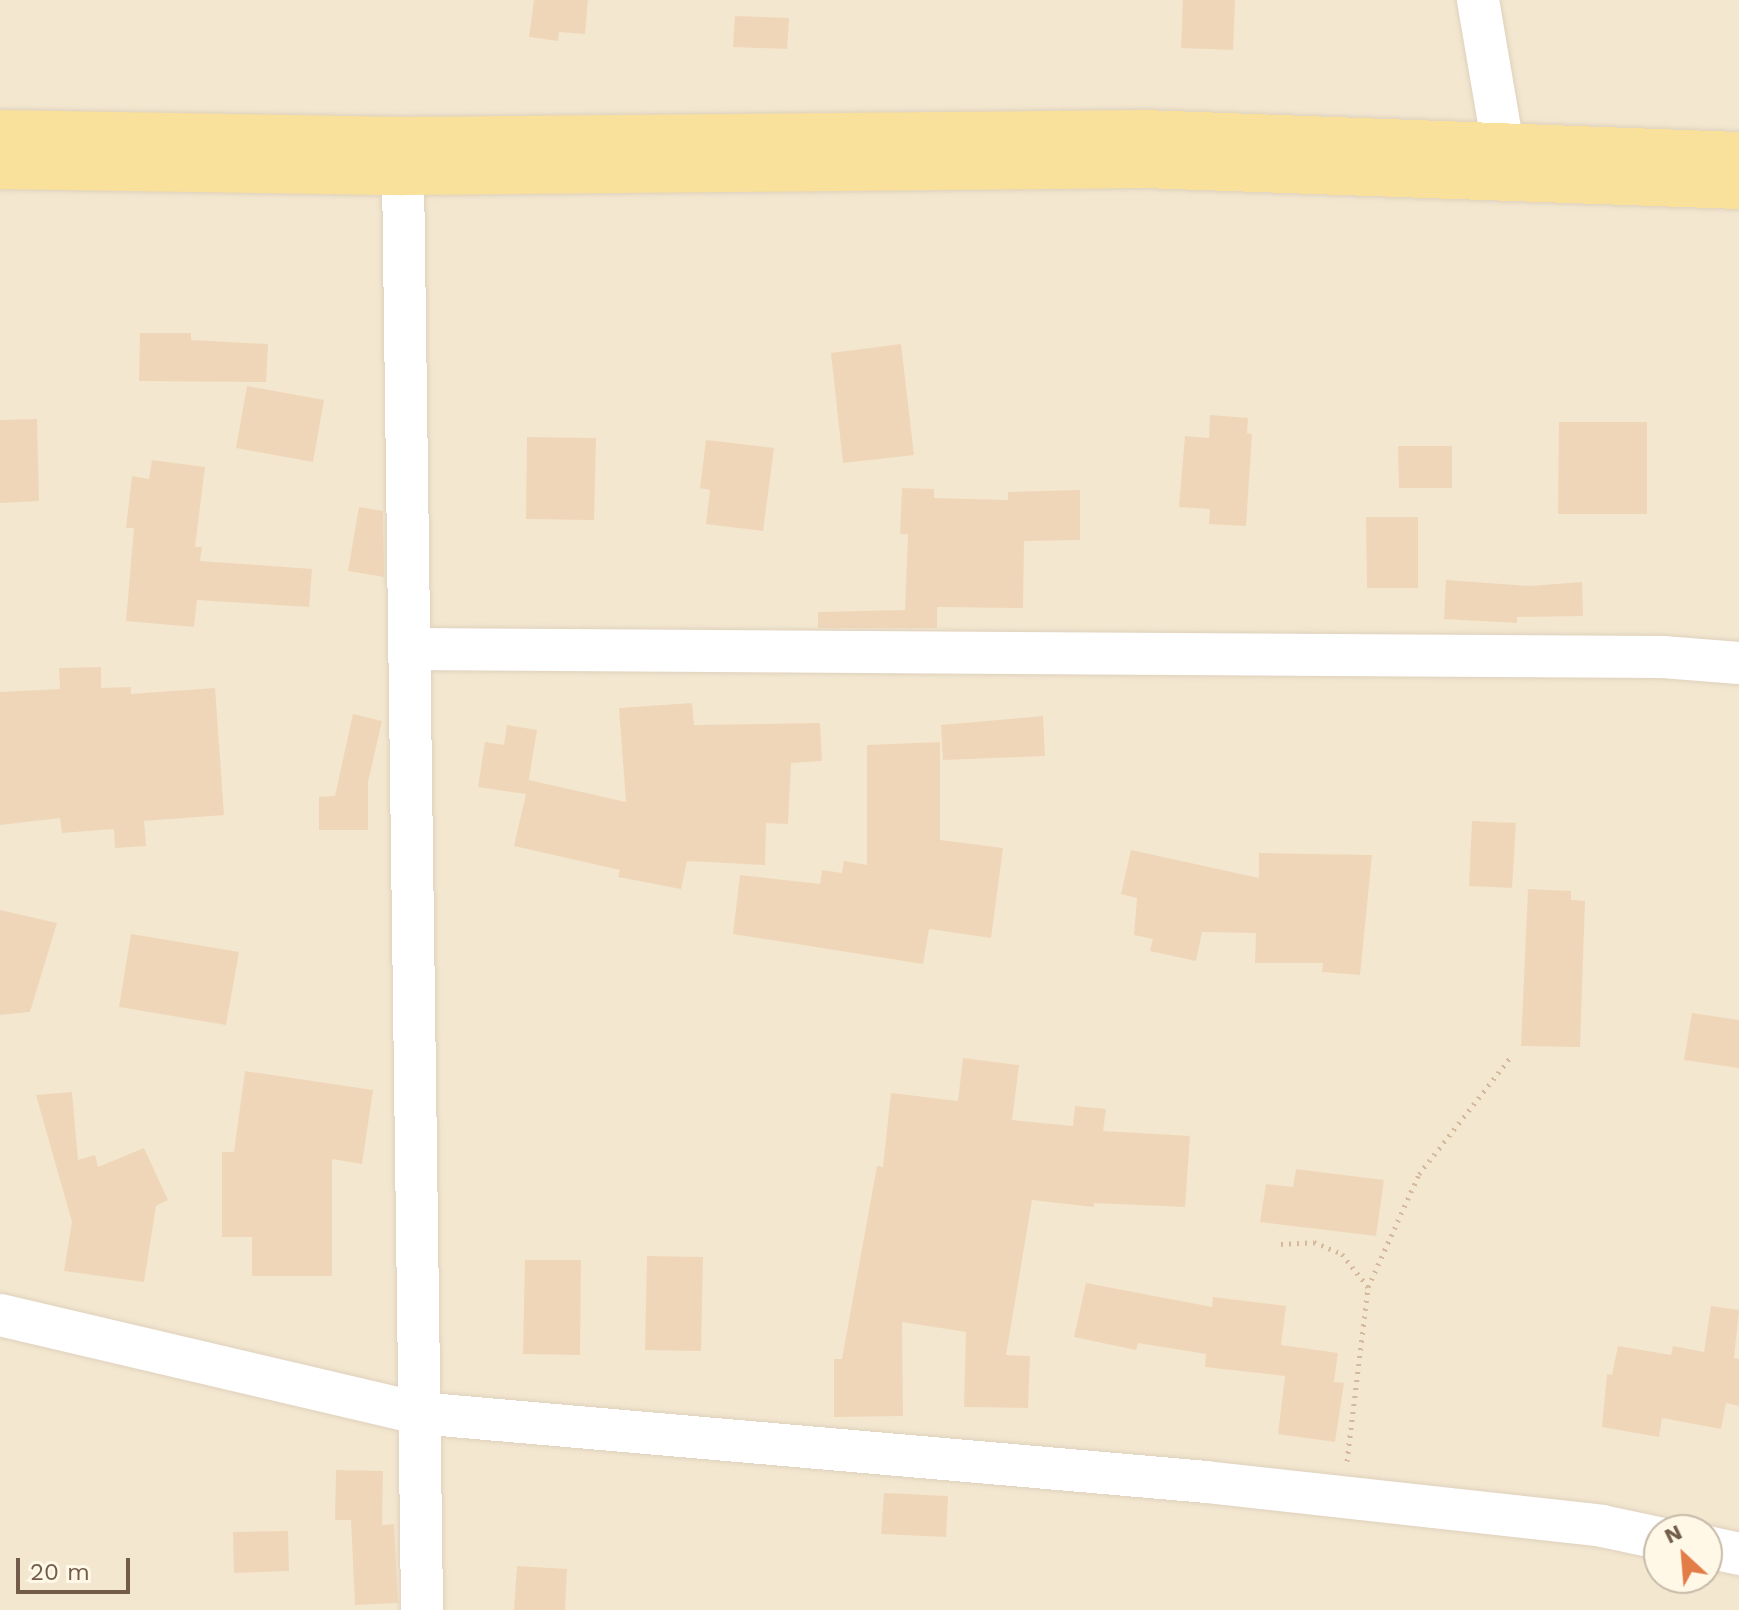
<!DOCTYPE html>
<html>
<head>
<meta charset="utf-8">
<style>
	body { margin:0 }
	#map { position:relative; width:1739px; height:1610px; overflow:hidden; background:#fbf4e1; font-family:"Work Sans",sans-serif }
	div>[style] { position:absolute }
	.residential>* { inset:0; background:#f3e7d0 }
	.building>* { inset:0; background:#f0d6b9 }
	.path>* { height:5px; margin-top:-2.5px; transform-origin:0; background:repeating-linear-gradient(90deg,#d4b99d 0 2px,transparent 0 8px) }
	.roads { filter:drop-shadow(0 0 2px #dfd1bd) drop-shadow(0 0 2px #dfd1bd) }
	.street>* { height:42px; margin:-21px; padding:0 21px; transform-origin:21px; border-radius:21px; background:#fff }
	.primary>* { height:44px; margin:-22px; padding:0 22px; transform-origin:22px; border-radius:22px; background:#f9e19b }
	span { translate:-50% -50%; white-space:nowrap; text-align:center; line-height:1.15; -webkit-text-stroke:6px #fff8e7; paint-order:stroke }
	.north { position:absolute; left:1643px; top:1514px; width:80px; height:80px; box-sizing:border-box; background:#fff8e7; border:2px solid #c7baa8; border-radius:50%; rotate:334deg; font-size:22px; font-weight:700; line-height:32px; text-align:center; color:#725c49 }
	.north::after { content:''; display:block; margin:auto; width:28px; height:36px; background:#e37d48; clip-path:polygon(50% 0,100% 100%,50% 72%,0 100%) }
	.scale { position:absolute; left:16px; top:1558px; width:114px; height:36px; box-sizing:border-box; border:4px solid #725c49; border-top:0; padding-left:10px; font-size:24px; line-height:28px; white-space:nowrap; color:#725c49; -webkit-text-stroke:6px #fff8e7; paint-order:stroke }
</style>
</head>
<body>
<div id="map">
	<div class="residential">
		<i style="clip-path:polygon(evenodd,0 0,1739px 0,1739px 1610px,0 1610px,0 0,1659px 1530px,1707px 1530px,1707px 1578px,1659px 1578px,1659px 1530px)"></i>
	</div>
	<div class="building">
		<i style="clip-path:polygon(534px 0,588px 0,585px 34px,559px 32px,558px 41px,529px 37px)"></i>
		<i style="clip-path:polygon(1183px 0,1235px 0,1233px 50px,1181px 48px)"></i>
		<i style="clip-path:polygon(735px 16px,789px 18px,787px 49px,733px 47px)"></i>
		<i style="clip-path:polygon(140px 333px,191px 333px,191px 340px,268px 344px,266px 382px,139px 381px)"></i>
		<i style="clip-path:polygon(901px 344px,914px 455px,843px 463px,831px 353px)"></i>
		<i style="clip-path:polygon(247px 386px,324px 400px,313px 462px,236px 448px)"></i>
		<i style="clip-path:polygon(1210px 415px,1248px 418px,1247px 433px,1252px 434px,1246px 526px,1209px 524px,1210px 509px,1179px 507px,1185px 436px,1209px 438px)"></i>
		<i style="clip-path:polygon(37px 419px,39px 501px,0 503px,0 420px)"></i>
		<i style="clip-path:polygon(1559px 422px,1647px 422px,1647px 514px,1558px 514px)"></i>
		<i style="clip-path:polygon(527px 437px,596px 438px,594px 520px,526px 519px)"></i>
		<i style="clip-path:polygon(706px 440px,774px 448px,763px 531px,706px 524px,710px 490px,700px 488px)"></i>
		<i style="clip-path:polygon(1398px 446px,1452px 446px,1452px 488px,1399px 488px)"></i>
		<i style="clip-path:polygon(152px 460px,205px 467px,195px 547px,202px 547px,200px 561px,312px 569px,309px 607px,197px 600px,194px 627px,126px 621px,134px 528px,126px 528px,132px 476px,149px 479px)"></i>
		<i style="clip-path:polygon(902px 488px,934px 489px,934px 498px,1008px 500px,1008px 492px,1080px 490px,1080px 540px,1024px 541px,1023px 608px,937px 607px,937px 628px,818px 628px,818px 612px,905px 610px,908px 534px,900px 534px)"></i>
		<i style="clip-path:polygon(359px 507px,383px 511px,384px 577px,348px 571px)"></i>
		<i style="clip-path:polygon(1366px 517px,1418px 517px,1418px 588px,1367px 588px)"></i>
		<i style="clip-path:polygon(1446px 580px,1530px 586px,1582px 582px,1583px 616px,1517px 617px,1517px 623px,1444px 619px)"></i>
		<i style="clip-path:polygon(101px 667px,101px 688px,131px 687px,131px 694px,215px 688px,224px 815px,144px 821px,146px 846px,115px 848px,114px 829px,62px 833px,60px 818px,0 825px,0 692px,60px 689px,59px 668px)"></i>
		<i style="clip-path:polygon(692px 703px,694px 725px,820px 723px,822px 761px,791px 763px,788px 824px,766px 823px,765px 865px,687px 861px,681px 889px,618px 877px,620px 870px,514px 846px,526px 794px,478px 787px,485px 742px,504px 745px,507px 725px,537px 730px,528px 785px,529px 780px,626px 802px,619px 708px)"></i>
		<i style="clip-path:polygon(353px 714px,382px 721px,368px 782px,368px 830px,319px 830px,319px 797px,335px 796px)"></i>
		<i style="clip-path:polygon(1043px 716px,1045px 756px,943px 760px,941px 725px)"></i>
		<i style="clip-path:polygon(940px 742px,940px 840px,1003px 848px,991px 938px,929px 929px,923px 964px,733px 934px,740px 875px,820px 884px,822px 870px,842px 873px,844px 861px,867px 865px,867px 745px)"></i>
		<i style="clip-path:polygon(1472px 821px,1516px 823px,1512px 888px,1469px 886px)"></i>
		<i style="clip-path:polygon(1131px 850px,1259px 878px,1259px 853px,1372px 855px,1360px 975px,1322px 972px,1323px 963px,1255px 963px,1256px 933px,1202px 932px,1196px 961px,1150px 951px,1153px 939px,1134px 935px,1137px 898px,1121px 894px)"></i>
		<i style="clip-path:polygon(1528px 889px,1571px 891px,1571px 900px,1585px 901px,1580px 1047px,1521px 1046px)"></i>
		<i style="clip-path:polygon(0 910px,57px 923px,30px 1012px,0 1015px)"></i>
		<i style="clip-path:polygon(131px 934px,239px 952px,226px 1025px,119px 1007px)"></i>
		<i style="clip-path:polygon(1692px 1013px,1739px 1020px,1739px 1068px,1684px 1060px)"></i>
		<i style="clip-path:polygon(963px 1058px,1019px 1065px,1012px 1120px,1073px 1126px,1075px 1106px,1106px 1109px,1103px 1131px,1190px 1136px,1185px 1207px,1094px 1203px,1094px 1207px,1032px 1200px,1006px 1355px,1030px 1356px,1028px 1408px,964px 1407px,966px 1332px,902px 1322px,903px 1416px,834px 1417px,834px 1359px,842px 1359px,877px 1166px,883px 1167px,891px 1093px,958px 1101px)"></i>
		<i style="clip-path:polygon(245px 1071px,373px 1090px,362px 1164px,332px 1159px,332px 1276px,252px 1276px,252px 1237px,222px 1237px,222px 1152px,234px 1152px)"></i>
		<i style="clip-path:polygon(72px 1092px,78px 1160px,95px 1155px,98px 1167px,144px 1148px,168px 1200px,156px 1206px,144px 1282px,64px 1271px,72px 1222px,36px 1095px)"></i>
		<i style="clip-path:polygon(1296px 1169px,1384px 1180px,1376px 1236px,1260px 1222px,1266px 1184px,1293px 1187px)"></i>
		<i style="clip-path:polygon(647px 1256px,703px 1257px,701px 1351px,645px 1350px)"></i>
		<i style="clip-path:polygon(525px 1260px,581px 1260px,580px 1355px,523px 1354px)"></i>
		<i style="clip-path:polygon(1086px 1283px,1212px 1307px,1213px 1297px,1286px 1306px,1281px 1345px,1338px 1353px,1334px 1382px,1344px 1383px,1335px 1442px,1278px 1434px,1285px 1376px,1205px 1367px,1206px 1354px,1138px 1343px,1136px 1350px,1074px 1337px)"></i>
		<i style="clip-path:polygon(1711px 1306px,1739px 1310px,1734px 1358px,1739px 1359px,1739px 1406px,1726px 1403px,1721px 1429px,1662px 1418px,1659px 1437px,1602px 1427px,1607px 1374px,1612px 1375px,1618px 1346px,1671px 1355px,1673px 1346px,1704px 1352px)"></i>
		<i style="clip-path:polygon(336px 1470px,383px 1471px,382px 1525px,394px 1524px,398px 1603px,355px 1605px,351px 1520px,335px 1520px)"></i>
		<i style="clip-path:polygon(884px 1493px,948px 1496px,946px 1537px,881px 1534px)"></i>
		<i style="clip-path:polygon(288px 1531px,289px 1571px,234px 1573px,233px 1532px)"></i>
		<i style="clip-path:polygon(517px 1566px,567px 1569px,565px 1610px,514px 1610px)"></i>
	</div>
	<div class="path">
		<i style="left:1281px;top:1244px;width:33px;rotate:-3deg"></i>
		<i style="left:1314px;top:1242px;width:30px;rotate:23deg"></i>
		<i style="left:1342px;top:1254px;width:42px;rotate:51.8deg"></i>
		<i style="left:1347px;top:1461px;width:175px;rotate:-83.1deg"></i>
		<i style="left:1368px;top:1287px;width:124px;rotate:-65.7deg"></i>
		<i style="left:1419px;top:1174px;width:147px;rotate:-51.9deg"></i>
	</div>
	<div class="roads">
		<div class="street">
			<i style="left:1478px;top:0;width:149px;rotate:80.3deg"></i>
			<i style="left:403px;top:173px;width:1437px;rotate:89.24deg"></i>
			<i style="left:411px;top:649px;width:1252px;rotate:0.37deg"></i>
			<i style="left:1663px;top:657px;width:76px;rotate:4.5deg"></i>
			<i style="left:0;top:1315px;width:429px;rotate:13.2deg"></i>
			<i style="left:418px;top:1413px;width:791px;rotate:5deg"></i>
			<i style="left:1206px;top:1482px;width:398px;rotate:6.3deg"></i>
			<i style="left:1602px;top:1526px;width:58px;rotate:11.9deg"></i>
			<i style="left:1707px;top:1547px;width:33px;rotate:12deg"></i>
		</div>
		<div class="primary">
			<i style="left:0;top:132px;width:403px;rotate:1deg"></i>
			<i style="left:403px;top:139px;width:741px;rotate:-0.54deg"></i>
			<i style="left:1144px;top:132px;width:595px;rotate:2.12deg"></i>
			<i style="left:0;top:167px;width:403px;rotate:0.9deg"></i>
			<i style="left:403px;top:173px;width:741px;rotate:-0.54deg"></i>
			<i style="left:1144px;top:166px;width:595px;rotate:2.02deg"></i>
		</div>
	</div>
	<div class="north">N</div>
	<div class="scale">20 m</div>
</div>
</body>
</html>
